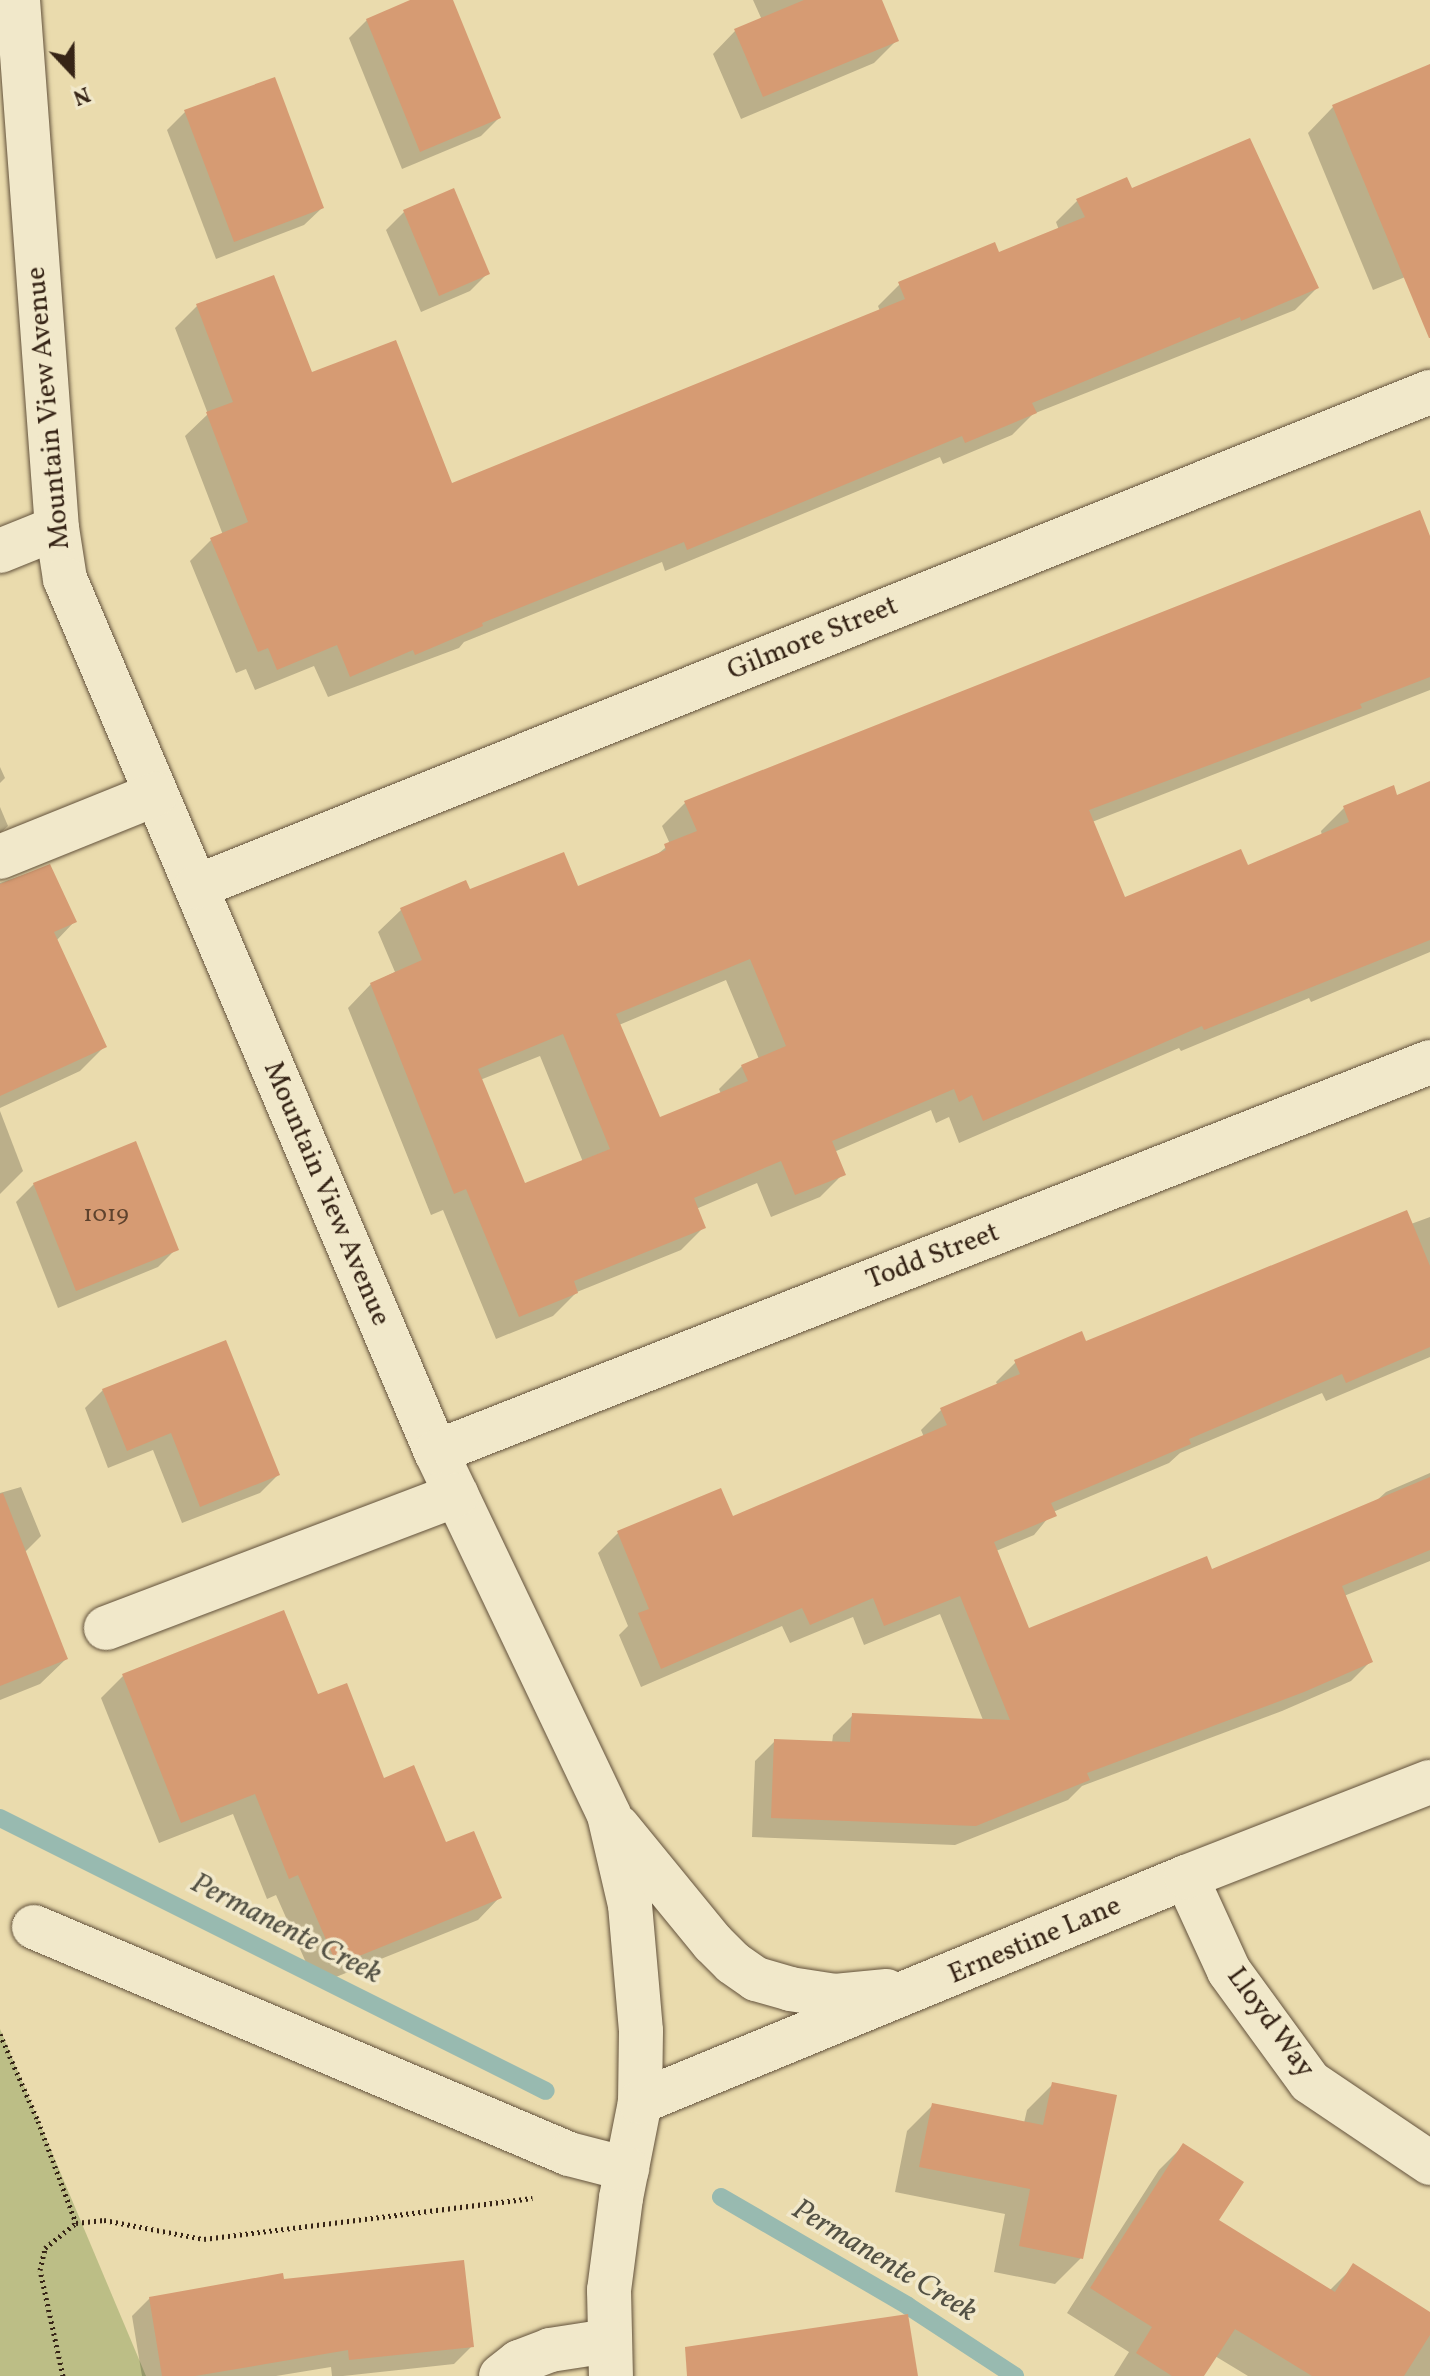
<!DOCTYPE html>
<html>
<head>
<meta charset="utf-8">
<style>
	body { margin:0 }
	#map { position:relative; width:1430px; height:2376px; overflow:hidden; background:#eadbad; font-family:Vollkorn,serif }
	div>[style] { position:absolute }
	.green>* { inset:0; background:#bcbe86 }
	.shadow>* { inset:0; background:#0003 }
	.stream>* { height:18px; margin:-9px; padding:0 9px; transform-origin:9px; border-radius:9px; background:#98bab0 }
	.building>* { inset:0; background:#d69b73 }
	.path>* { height:5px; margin-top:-2.5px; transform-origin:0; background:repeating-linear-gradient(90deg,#362416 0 2px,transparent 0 6px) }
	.roads { filter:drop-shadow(0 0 2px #63523c) drop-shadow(0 0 2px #63523c) }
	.minor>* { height:44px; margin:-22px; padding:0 22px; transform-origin:22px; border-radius:22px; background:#f1e8ca }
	span { translate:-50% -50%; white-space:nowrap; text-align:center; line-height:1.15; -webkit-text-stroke:7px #f1e8ca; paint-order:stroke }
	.number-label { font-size:24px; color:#5e422d }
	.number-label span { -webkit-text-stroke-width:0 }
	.street-label { font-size:28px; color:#362416 }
	.water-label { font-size:30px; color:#535144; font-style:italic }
	.north { position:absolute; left:32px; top:32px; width:80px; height:80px; -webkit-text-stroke:6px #f1e8ca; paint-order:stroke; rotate:158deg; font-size:22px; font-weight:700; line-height:32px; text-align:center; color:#362416 }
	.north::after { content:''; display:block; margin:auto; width:28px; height:36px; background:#362416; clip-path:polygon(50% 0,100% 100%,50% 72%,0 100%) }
</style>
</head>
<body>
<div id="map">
	<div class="green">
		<i style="clip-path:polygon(0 2029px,146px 2376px,0 2376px)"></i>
	</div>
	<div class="shadow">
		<i style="clip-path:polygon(416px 0,451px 0,499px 118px,481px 136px,402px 169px,349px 38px,367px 20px)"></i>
		<i style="clip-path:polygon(753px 0,879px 0,897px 40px,874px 63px,741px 119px,713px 54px,735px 31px,762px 20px)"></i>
		<i style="clip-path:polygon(1430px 85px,1430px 267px,1373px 290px,1308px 133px,1333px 107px)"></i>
		<i style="clip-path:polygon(185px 112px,322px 208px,304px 225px,216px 259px,167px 130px)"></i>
		<i style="clip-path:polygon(1131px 190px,1317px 288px,1295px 310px,1033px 414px,1012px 435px,943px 464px,940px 457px,665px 571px,662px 562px,464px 642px,459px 648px,328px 697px,314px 666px,255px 690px,246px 669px,236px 673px,190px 561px,212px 539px,223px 535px,185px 436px,208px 414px,175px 328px,197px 306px,311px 375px,450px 486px,880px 311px,878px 306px,900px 284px,998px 254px,1059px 230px,1056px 222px,1078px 200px)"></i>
		<i style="clip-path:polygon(404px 212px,488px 273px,470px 291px,421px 312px,386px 230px)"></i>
		<i style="clip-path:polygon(evenodd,1419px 512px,1430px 541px,1430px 690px,1092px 822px,1124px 899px,1247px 867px,1322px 836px,1321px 831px,1344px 808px,1396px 797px,1430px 783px,1430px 952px,1311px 1002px,1309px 998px,1181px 1051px,1179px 1048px,959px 1143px,949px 1117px,936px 1123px,931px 1110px,834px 1152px,843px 1174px,820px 1197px,771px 1217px,757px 1183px,696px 1209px,704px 1227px,681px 1250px,577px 1292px,553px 1316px,496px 1339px,443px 1210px,431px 1215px,348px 1008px,371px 984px,395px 972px,378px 932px,402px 909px,469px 892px,577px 888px,654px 857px,670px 844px,662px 826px,685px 803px,1419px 512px,726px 980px,759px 1059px,742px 1066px,719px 1089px,721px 1094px,659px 1119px,619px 1025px,726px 980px,1419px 512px,540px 1056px,583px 1162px,524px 1186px,480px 1080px,540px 1056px)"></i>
		<i style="clip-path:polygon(0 767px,5px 778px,0 783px)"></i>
		<i style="clip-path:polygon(0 807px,8px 826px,0 833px)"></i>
		<i style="clip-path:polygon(49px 866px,75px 921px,56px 941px,105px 1046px,80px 1071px,0 1108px,0 883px)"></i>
		<i style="clip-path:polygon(0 1111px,23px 1171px,0 1194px)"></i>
		<i style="clip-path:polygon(34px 1184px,176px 1249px,158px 1267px,58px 1308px,16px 1202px)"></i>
		<i style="clip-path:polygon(1430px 1217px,1430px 1357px,1326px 1401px,1322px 1393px,1180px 1453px,1169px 1463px,1053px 1512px,1034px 1535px,996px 1551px,1028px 1631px,1211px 1571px,1375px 1502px,1386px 1492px,1430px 1473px,1430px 1561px,1344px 1596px,1371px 1661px,1351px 1681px,1282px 1711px,1082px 1786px,1068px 1800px,955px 1845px,752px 1837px,755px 1761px,775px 1741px,832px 1743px,833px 1735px,853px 1715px,983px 1720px,940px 1614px,864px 1645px,853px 1617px,790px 1643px,782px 1626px,641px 1687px,619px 1635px,628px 1626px,598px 1553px,618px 1533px,732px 1519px,924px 1437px,921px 1430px,941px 1410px,998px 1386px,996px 1382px,1016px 1362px,1085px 1344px)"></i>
		<i style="clip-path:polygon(103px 1390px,278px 1475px,260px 1493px,182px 1523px,153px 1450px,108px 1468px,85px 1408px)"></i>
		<i style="clip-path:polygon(21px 1487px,41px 1536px,24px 1553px,66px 1659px,40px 1684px,0 1700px,0 1493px)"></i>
		<i style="clip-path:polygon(123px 1676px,317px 1697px,383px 1780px,499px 1898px,478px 1920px,316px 1985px,276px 1895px,267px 1899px,233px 1814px,159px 1843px,101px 1698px)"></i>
		<i style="clip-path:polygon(1053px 2084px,1081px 2258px,1055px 2284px,994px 2272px,1005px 2214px,895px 2192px,907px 2131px,933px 2105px,1024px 2123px,1027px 2110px)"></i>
		<i style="clip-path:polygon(1183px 2146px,1216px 2221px,1329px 2291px,1354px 2266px,1430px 2314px,1430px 2376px,1248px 2376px,1215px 2356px,1202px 2376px,1114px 2376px,1129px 2352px,1067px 2313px,1159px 2170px)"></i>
		<i style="clip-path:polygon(282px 2282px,472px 2346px,454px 2364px,343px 2376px,332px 2376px,331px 2367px,276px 2376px,142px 2376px,132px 2316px,150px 2298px)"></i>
	</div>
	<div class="stream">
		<i style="left:0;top:1818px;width:610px;rotate:26.57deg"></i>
		<i style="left:721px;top:2197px;width:216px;rotate:30.2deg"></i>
		<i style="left:908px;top:2306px;width:128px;rotate:33.2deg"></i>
	</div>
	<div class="building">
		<i style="clip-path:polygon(410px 0,453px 0,501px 118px,420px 152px,366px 19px)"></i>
		<i style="clip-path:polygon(804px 0,882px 0,899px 41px,763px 97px,734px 29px)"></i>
		<i style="clip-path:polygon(1430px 64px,1430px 338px,1429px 338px,1332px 105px)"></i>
		<i style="clip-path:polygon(275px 77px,324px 208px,234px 242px,184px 110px)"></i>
		<i style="clip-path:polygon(1250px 138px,1319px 288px,1241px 321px,1240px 317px,1032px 403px,1037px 413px,965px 443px,962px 436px,687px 550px,684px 542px,482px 623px,483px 626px,415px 655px,413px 650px,350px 677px,337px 645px,277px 670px,268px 648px,258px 652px,210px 538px,248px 522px,206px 412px,233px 402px,196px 304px,274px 275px,312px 372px,396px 340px,452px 483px,905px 299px,898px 282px,995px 242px,999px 252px,1085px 217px,1076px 199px,1127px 177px,1132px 188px)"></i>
		<i style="clip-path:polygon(454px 188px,490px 274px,439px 296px,403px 210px)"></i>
		<i style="clip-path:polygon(evenodd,1420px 510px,1430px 536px,1430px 677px,1360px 704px,1362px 708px,1089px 810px,1125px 897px,1241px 849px,1248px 865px,1349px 822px,1343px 806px,1394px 785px,1397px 795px,1430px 781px,1430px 940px,1204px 1030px,1202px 1026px,983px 1121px,972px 1095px,959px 1102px,954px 1089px,832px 1141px,846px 1175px,795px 1195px,781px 1161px,694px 1198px,706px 1228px,574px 1281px,578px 1293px,519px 1317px,466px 1189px,454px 1194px,370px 983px,422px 960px,400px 908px,466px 880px,470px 889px,564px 852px,578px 886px,666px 850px,664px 844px,697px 831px,684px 801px,1420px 510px,750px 959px,786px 1046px,741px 1065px,748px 1081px,660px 1117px,616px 1014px,750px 959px,1420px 510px,563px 1034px,610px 1149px,525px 1183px,478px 1069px,563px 1034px)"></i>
		<i style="clip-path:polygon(50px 864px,77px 922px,54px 932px,107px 1047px,0 1096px,0 884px)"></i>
		<i style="clip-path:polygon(136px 1141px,179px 1250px,76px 1291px,33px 1183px)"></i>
		<i style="clip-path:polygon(1407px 1210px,1430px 1266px,1430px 1347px,1346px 1383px,1342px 1374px,1189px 1439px,1191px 1444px,1051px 1503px,1057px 1516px,994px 1542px,1029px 1628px,1207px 1556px,1212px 1569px,1430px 1477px,1430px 1550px,1342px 1586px,1373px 1662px,1304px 1692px,1087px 1773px,1090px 1780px,976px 1826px,771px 1818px,774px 1739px,850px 1742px,852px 1713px,1010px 1720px,960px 1596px,884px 1626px,873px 1598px,810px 1625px,802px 1608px,661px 1669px,638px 1613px,649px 1609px,617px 1531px,721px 1488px,733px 1516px,947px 1425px,940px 1408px,1020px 1374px,1014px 1360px,1082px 1331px,1086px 1341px)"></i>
		<i style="clip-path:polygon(226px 1340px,280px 1475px,200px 1507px,171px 1433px,127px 1451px,102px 1389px)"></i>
		<i style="clip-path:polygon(3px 1493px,68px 1659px,0 1686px,0 1494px)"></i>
		<i style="clip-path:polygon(284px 1610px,318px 1694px,347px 1683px,384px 1778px,414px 1765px,446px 1842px,474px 1831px,502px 1898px,337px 1965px,298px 1875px,289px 1879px,255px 1794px,181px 1823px,122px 1674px)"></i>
		<i style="clip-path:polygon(1052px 2082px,1117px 2095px,1083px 2259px,1019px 2246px,1030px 2189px,919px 2167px,932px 2103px,1043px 2125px)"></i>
		<i style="clip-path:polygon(1183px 2143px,1244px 2182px,1219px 2220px,1335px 2292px,1353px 2263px,1430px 2312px,1430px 2335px,1404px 2376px,1312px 2376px,1235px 2329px,1204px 2376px,1172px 2376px,1136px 2353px,1152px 2327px,1090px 2288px)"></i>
		<i style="clip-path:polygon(464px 2260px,474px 2347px,349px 2360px,348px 2350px,195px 2376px,162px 2376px,149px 2297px,283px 2273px,284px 2279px)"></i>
		<i style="clip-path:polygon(908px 2314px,918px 2376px,687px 2376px,685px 2347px)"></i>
	</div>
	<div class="path">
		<i style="left:0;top:2034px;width:95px;rotate:66.4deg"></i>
		<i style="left:38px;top:2121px;width:109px;rotate:69.6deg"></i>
		<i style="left:63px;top:2376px;width:108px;rotate:-102.2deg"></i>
		<i style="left:40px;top:2270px;width:23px;rotate:-77deg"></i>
		<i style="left:45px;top:2248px;width:40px;rotate:-39deg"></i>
		<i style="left:76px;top:2223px;width:28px;rotate:-6deg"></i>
		<i style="left:104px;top:2220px;width:102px;rotate:10.8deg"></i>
		<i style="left:204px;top:2239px;width:331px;rotate:-7.1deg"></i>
	</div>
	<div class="roads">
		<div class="minor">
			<i style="left:18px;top:0;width:529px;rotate:85.78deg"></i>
			<i style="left:57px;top:528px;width:52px;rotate:81.1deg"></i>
			<i style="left:65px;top:579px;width:949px;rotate:66.98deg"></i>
			<i style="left:436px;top:1452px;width:402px;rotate:64.5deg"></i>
			<i style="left:609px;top:1815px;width:92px;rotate:76.9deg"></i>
			<i style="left:630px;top:1905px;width:126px;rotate:85deg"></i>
			<i style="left:641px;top:2031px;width:71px;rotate:90.8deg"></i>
			<i style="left:640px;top:2102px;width:98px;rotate:101.2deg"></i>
			<i style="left:621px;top:2198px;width:93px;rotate:97.4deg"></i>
			<i style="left:609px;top:2290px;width:86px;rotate:88.7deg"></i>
			<i style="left:0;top:551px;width:61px;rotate:-22deg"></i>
			<i style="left:0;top:857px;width:168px;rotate:-22deg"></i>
			<i style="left:196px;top:887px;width:1330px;rotate:-21.86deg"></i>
			<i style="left:436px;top:1452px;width:1068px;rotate:-21.42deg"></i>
			<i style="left:106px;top:1628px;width:375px;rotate:-20.8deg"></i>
			<i style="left:618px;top:1827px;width:150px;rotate:50.7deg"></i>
			<i style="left:713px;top:1943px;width:28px;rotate:45deg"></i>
			<i style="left:733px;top:1963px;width:28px;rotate:35deg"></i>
			<i style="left:756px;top:1979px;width:35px;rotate:16deg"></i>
			<i style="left:790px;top:1989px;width:46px;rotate:8.8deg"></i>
			<i style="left:835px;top:1996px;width:52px;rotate:-5.5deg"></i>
			<i style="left:1186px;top:1877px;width:103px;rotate:65.4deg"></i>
			<i style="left:1229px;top:1971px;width:137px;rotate:53.9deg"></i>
			<i style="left:1310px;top:2082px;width:145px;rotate:34deg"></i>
			<i style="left:34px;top:1927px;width:581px;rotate:22.99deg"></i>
			<i style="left:569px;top:2154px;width:60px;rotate:14.5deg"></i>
			<i style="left:640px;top:2102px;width:591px;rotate:-22.4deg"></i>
			<i style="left:1186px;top:1877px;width:262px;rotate:-21.3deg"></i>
			<i style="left:501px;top:2376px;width:23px;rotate:-38deg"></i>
			<i style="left:519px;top:2362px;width:33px;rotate:-21deg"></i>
			<i style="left:550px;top:2350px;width:59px;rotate:-8.8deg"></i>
		</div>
	</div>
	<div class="number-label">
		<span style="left:106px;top:1216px">1019</span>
	</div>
	<div class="street-label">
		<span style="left:49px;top:408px;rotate:-95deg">Mountain View Avenue</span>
		<span style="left:813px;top:639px;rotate:-22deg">Gilmore Street</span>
		<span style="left:326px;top:1194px;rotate:67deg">Mountain View Avenue</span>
		<span style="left:933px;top:1257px;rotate:-21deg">Todd Street</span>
		<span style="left:1035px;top:1941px;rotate:-23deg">Ernestine Lane</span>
		<span style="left:1270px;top:2023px;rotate:54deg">Lloyd Way</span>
	</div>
	<div class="water-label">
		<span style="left:286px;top:1929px;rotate:27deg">Permanente Creek</span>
		<span style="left:884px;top:2261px;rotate:31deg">Permanente Creek</span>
	</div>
	<div class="north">N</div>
</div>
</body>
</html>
